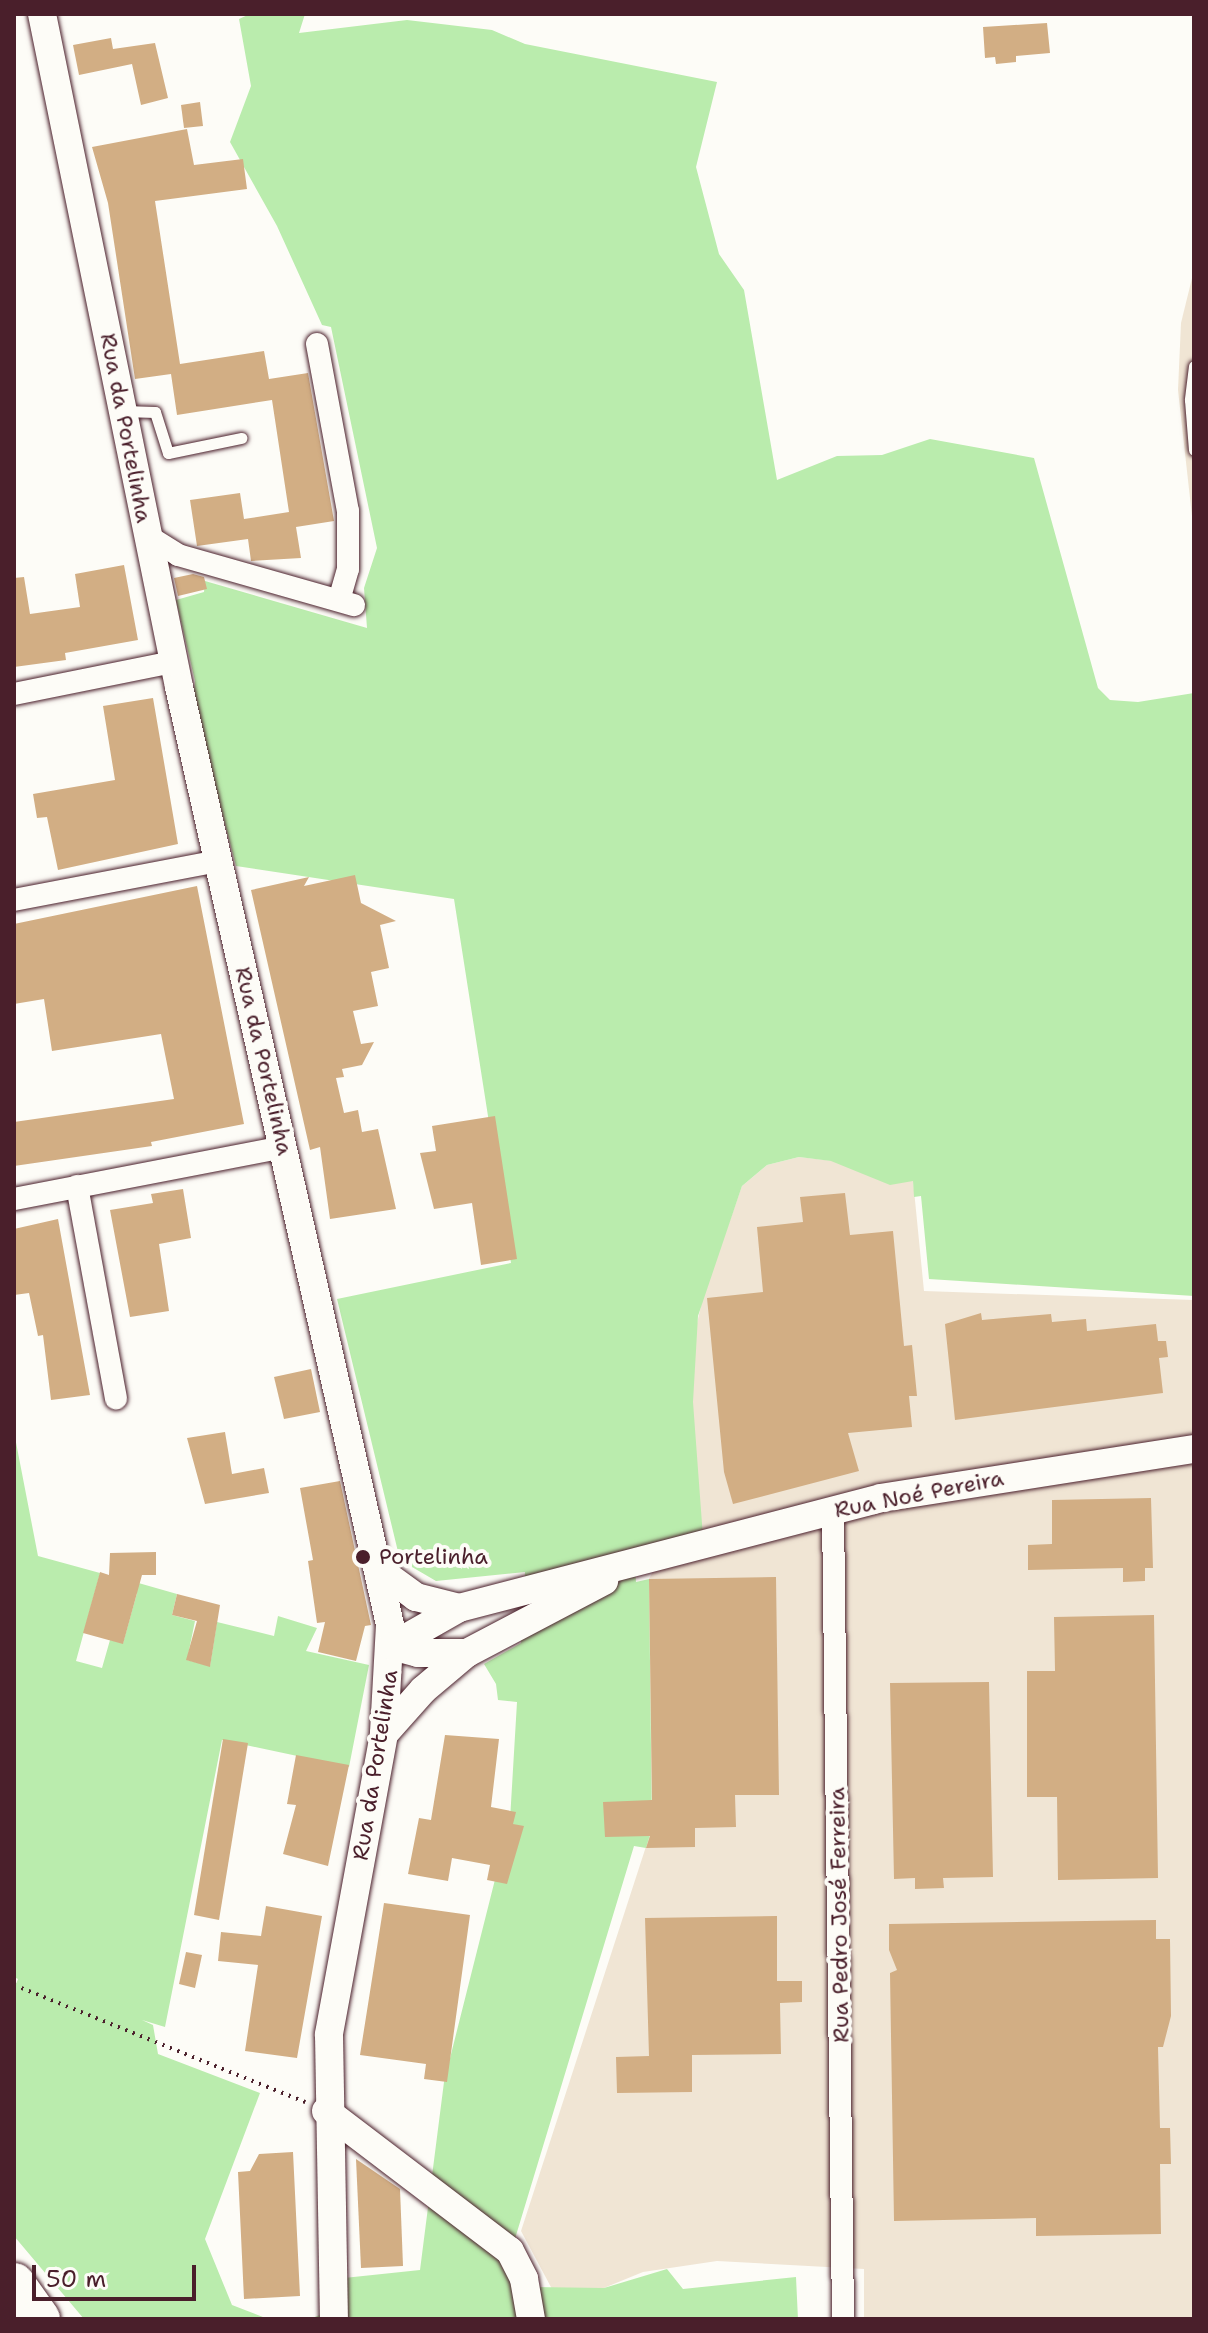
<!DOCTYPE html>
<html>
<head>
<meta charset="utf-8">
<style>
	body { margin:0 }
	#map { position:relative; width:1208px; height:2333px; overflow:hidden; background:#fdfcf7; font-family:"Shantell Sans",sans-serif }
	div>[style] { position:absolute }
	.built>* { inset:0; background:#f0e5d4 }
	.green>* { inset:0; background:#baecad }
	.building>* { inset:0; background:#d2ae84 }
	.path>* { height:4px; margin-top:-2px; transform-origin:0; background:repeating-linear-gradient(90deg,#4a1f2b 0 2px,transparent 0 8px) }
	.roads { filter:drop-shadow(0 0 2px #4a1f2b) drop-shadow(0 0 2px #4a1f2b) }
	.service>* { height:11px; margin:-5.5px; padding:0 5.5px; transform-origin:5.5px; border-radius:5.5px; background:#fdfcf7 }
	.minor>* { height:22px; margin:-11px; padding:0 11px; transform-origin:11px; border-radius:11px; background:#fdfcf7 }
	.tertiary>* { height:28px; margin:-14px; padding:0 14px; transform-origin:14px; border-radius:14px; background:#fdfcf7 }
	.motorway>* { height:42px; margin:-21px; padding:0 21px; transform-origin:21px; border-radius:21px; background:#fdfcf7 }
	.dots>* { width:22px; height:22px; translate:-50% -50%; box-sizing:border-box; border:4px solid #fdfcf7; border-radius:50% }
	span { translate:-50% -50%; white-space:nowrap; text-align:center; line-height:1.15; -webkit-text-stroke:8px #fdfcf7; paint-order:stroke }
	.street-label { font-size:22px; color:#4a1f2b }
	.poi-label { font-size:22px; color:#4a1f2b }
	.left { translate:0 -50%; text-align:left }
	.frame { position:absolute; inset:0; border:16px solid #4a1f2b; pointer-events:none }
	.scale { position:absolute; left:32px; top:2265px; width:164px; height:36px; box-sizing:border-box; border:4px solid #4a1f2b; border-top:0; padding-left:10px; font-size:24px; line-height:28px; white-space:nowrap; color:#4a1f2b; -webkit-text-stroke:6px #fdfcf7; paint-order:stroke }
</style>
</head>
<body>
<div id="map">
	<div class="built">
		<i style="clip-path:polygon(1194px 270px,1194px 534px,1178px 390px,1181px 323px)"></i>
		<i style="clip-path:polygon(799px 1157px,912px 1170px,924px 1291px,1194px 1300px,1194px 2319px,864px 2319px,864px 2269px,717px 2261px,643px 2272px,555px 2308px,552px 2289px,521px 2231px,652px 1828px,649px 1579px,677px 1523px,691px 1350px,703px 1297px,742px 1186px,767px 1165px)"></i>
	</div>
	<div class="green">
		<i style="clip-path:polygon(250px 14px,305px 14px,299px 33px,407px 20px,492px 30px,525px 44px,717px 82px,696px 167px,719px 254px,744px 290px,777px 480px,837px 456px,882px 455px,930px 439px,1034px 458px,1098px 688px,1110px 700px,1138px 702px,1194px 693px,1194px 1296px,929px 1279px,921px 1196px,914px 1197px,913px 1181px,890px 1185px,831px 1161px,799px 1157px,767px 1165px,742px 1186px,698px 1316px,693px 1402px,703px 1537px,634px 1551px,636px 1582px,649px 1579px,652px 1828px,646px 1848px,634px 1846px,514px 2242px,532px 2287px,604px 2288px,667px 2269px,683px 2289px,796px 2277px,798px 2319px,310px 2319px,346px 2304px,344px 2278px,420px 2270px,444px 2082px,510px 1820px,517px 1702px,498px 1700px,496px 1684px,484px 1664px,521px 1643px,525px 1572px,436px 1581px,400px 1560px,337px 1299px,511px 1263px,454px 899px,236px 866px,193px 702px,195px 681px,176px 600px,204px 592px,205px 581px,367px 628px,364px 588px,377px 548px,331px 327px,322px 325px,277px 226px,230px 142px,251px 86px,239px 19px)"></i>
		<i style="clip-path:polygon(14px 1432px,38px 1556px,100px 1573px,76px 1661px,102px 1668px,110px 1640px,123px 1643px,137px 1593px,121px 1578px,177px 1594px,172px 1615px,195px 1621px,187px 1660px,210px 1666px,217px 1622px,274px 1636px,278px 1616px,317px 1628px,306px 1651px,369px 1665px,349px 1767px,222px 1740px,165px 2027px,142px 2020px,153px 2025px,158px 2054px,260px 2093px,205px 2239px,232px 2305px,268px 2319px,84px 2319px,14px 2236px,14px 1989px,18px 1979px,14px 1977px)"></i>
	</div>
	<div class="building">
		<i style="clip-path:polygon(1047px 23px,1050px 53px,1016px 56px,1016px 62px,996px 64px,995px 57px,985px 58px,983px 27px)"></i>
		<i style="clip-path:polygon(111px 38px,113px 49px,155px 43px,168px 98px,141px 105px,132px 64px,79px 75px,73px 45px)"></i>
		<i style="clip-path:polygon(200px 102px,203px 126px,184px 128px,181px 105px)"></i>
		<i style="clip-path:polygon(187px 129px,194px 165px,243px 159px,247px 189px,155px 201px,180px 364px,264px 351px,269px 379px,308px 373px,334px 521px,296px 527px,301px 558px,251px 561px,248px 539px,197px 546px,190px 500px,240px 493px,244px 519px,289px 512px,272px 400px,177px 415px,171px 374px,135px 379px,108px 203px,92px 147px)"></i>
		<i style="clip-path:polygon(124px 565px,138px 640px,65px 653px,66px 660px,14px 667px,14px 578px,24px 577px,30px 614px,80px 607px,75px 574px)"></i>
		<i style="clip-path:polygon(193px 574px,204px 577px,207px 589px,178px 596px,174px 578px)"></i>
		<i style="clip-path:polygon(153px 698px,178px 844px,58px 870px,47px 817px,37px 818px,33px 794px,115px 780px,103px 706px)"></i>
		<i style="clip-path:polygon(355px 875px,361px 903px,396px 921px,380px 925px,389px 968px,371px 972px,378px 1006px,353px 1011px,361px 1044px,374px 1042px,362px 1065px,342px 1069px,344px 1077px,336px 1078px,344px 1113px,358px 1110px,362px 1132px,378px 1129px,396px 1209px,330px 1219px,320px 1147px,310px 1150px,251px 890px,309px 877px,304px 886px)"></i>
		<i style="clip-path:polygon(197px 886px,244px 1124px,151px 1142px,152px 1146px,14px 1166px,14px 1122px,174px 1099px,161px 1034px,52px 1051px,44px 999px,14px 1004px,14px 924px)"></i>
		<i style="clip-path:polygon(495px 1116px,517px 1259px,481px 1265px,472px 1203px,434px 1209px,420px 1153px,436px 1151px,432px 1126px)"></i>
		<i style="clip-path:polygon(183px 1189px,191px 1238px,159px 1244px,169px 1311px,130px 1317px,110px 1210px,153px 1203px,151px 1194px)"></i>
		<i style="clip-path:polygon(845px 1193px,850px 1235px,893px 1231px,904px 1346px,912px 1345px,917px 1396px,909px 1396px,912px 1427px,848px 1433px,859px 1471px,733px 1504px,724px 1472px,707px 1298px,763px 1292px,757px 1227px,803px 1222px,800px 1197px)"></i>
		<i style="clip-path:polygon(58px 1219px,90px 1395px,51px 1400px,43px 1335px,38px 1336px,29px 1293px,14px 1295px,14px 1229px)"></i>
		<i style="clip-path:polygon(981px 1313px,982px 1320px,1051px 1314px,1052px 1322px,1086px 1319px,1087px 1331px,1156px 1324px,1158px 1341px,1166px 1341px,1168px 1357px,1159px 1358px,1163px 1393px,955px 1420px,945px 1324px)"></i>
		<i style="clip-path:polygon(311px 1369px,320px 1412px,284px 1419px,274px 1377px)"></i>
		<i style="clip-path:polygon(225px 1432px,232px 1474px,264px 1468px,269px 1493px,205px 1504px,187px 1438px)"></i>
		<i style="clip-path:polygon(340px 1481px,371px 1625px,365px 1626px,356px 1661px,318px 1652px,325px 1622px,317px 1623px,308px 1561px,313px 1560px,300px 1488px)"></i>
		<i style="clip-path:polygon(1151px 1498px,1153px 1568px,1145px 1568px,1145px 1581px,1123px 1582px,1123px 1568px,1028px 1570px,1028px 1545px,1052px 1544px,1052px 1500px)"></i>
		<i style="clip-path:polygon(156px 1552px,156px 1575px,142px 1575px,123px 1644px,83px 1633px,100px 1572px,109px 1575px,110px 1553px)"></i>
		<i style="clip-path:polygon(776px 1577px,779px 1795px,735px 1795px,736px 1827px,695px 1828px,695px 1847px,646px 1848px,650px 1836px,605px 1837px,603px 1802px,652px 1800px,649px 1579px)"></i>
		<i style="clip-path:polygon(177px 1594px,220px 1605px,210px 1667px,186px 1660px,197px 1621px,172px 1615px)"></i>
		<i style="clip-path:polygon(1154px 1615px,1158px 1878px,1058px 1880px,1057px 1797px,1027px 1797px,1027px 1671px,1055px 1671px,1054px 1617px)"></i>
		<i style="clip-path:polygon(989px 1682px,993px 1877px,943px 1878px,944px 1888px,915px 1889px,915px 1878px,894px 1879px,890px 1683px)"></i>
		<i style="clip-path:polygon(445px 1735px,499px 1739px,491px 1807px,516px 1812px,513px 1824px,524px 1826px,507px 1884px,487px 1880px,490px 1865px,452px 1858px,448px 1881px,408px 1874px,419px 1818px,431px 1820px)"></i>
		<i style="clip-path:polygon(223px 1739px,248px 1743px,219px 1920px,194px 1915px)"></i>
		<i style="clip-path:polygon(296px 1755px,349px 1765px,328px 1866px,283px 1854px,296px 1805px,287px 1804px)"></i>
		<i style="clip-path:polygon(384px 1903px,470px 1915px,447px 2082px,424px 2079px,426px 2064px,360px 2055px)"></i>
		<i style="clip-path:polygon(266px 1906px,322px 1916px,297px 2058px,245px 2051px,258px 1965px,218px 1961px,221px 1932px,261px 1936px)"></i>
		<i style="clip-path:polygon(777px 1916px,777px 1981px,802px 1981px,802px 2002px,780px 2003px,781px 2054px,692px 2055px,692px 2092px,617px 2093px,616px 2057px,649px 2056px,645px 1918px)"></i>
		<i style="clip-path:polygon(1156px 1920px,1156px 1939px,1170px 1939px,1171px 2016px,1163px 2047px,1158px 2047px,1160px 2128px,1170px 2128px,1171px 2164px,1160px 2164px,1161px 2234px,1036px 2236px,1036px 2218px,894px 2221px,890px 1973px,897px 1970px,889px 1950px,889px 1924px)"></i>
		<i style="clip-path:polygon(186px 1952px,202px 1955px,195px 1988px,179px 1984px)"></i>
		<i style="clip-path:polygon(293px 2152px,300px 2296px,244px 2299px,238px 2172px,250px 2171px,259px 2154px)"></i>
		<i style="clip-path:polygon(356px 2159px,400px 2189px,403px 2266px,361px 2268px)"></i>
	</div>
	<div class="path">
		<i style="left:14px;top:1985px;width:314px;rotate:21.9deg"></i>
	</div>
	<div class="roads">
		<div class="service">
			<i style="left:1194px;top:366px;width:34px;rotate:97deg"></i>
			<i style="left:1190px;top:400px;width:50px;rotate:85.4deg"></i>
			<i style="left:123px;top:411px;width:32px;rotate:2deg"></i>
			<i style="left:155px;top:412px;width:43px;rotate:72.4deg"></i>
			<i style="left:168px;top:453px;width:75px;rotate:-11.6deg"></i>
		</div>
		<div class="minor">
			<i style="left:317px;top:344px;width:170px;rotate:79.5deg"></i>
			<i style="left:348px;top:511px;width:58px;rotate:90deg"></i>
			<i style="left:348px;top:569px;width:32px;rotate:106deg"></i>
			<i style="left:148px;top:536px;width:36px;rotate:32deg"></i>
			<i style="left:178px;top:555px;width:183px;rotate:15.9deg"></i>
			<i style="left:14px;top:694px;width:162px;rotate:-11.4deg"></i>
			<i style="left:14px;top:900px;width:209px;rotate:-10.8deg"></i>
			<i style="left:77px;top:1186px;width:216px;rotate:79.6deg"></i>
			<i style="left:14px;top:1199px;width:275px;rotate:-10.9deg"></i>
			<i style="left:833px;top:1511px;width:808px;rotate:89.29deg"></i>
		</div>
		<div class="tertiary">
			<i style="left:42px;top:14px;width:687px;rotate:78.49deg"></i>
			<i style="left:179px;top:687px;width:961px;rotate:77.32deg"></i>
			<i style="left:390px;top:1625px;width:109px;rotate:93.2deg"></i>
			<i style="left:384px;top:1734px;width:306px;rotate:100.4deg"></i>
			<i style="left:329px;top:2035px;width:284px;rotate:89deg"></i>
			<i style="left:379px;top:1570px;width:46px;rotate:36.1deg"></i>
			<i style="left:416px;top:1597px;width:44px;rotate:14.3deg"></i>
			<i style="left:392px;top:1646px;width:77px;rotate:-29.6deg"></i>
			<i style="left:459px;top:1608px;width:436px;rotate:-14.6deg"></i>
			<i style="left:881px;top:1498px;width:317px;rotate:-8.9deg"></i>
			<i style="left:392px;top:1646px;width:27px;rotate:15deg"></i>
			<i style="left:418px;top:1653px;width:49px"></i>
			<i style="left:384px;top:1734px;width:59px;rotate:-48.4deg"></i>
			<i style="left:423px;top:1690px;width:57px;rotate:-40.1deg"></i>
			<i style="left:467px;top:1653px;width:155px;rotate:-27.7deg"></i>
			<i style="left:326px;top:2111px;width:231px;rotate:37.3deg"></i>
			<i style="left:510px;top:2251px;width:31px;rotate:63deg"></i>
			<i style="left:524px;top:2279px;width:41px;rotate:80.1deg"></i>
		</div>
		<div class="motorway">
			<i style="left:14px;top:2284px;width:43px;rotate:54.5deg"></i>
		</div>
	</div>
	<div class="dots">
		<i style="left:363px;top:1557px;background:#4a1f2b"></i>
	</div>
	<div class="street-label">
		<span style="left:126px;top:428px;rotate:79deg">Rua da Portelinha</span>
		<span style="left:264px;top:1061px;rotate:77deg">Rua da Portelinha</span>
		<span style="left:919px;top:1494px;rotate:-11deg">Rua Noé Pereira</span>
		<span style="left:375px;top:1765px;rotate:-81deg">Rua da Portelinha</span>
		<span style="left:839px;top:1915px;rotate:-91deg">Rua Pedro José Ferreira</span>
	</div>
	<div class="poi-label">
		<span class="left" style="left:379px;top:1557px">Portelinha</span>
	</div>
	<div class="frame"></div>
	<div class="scale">50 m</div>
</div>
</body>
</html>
